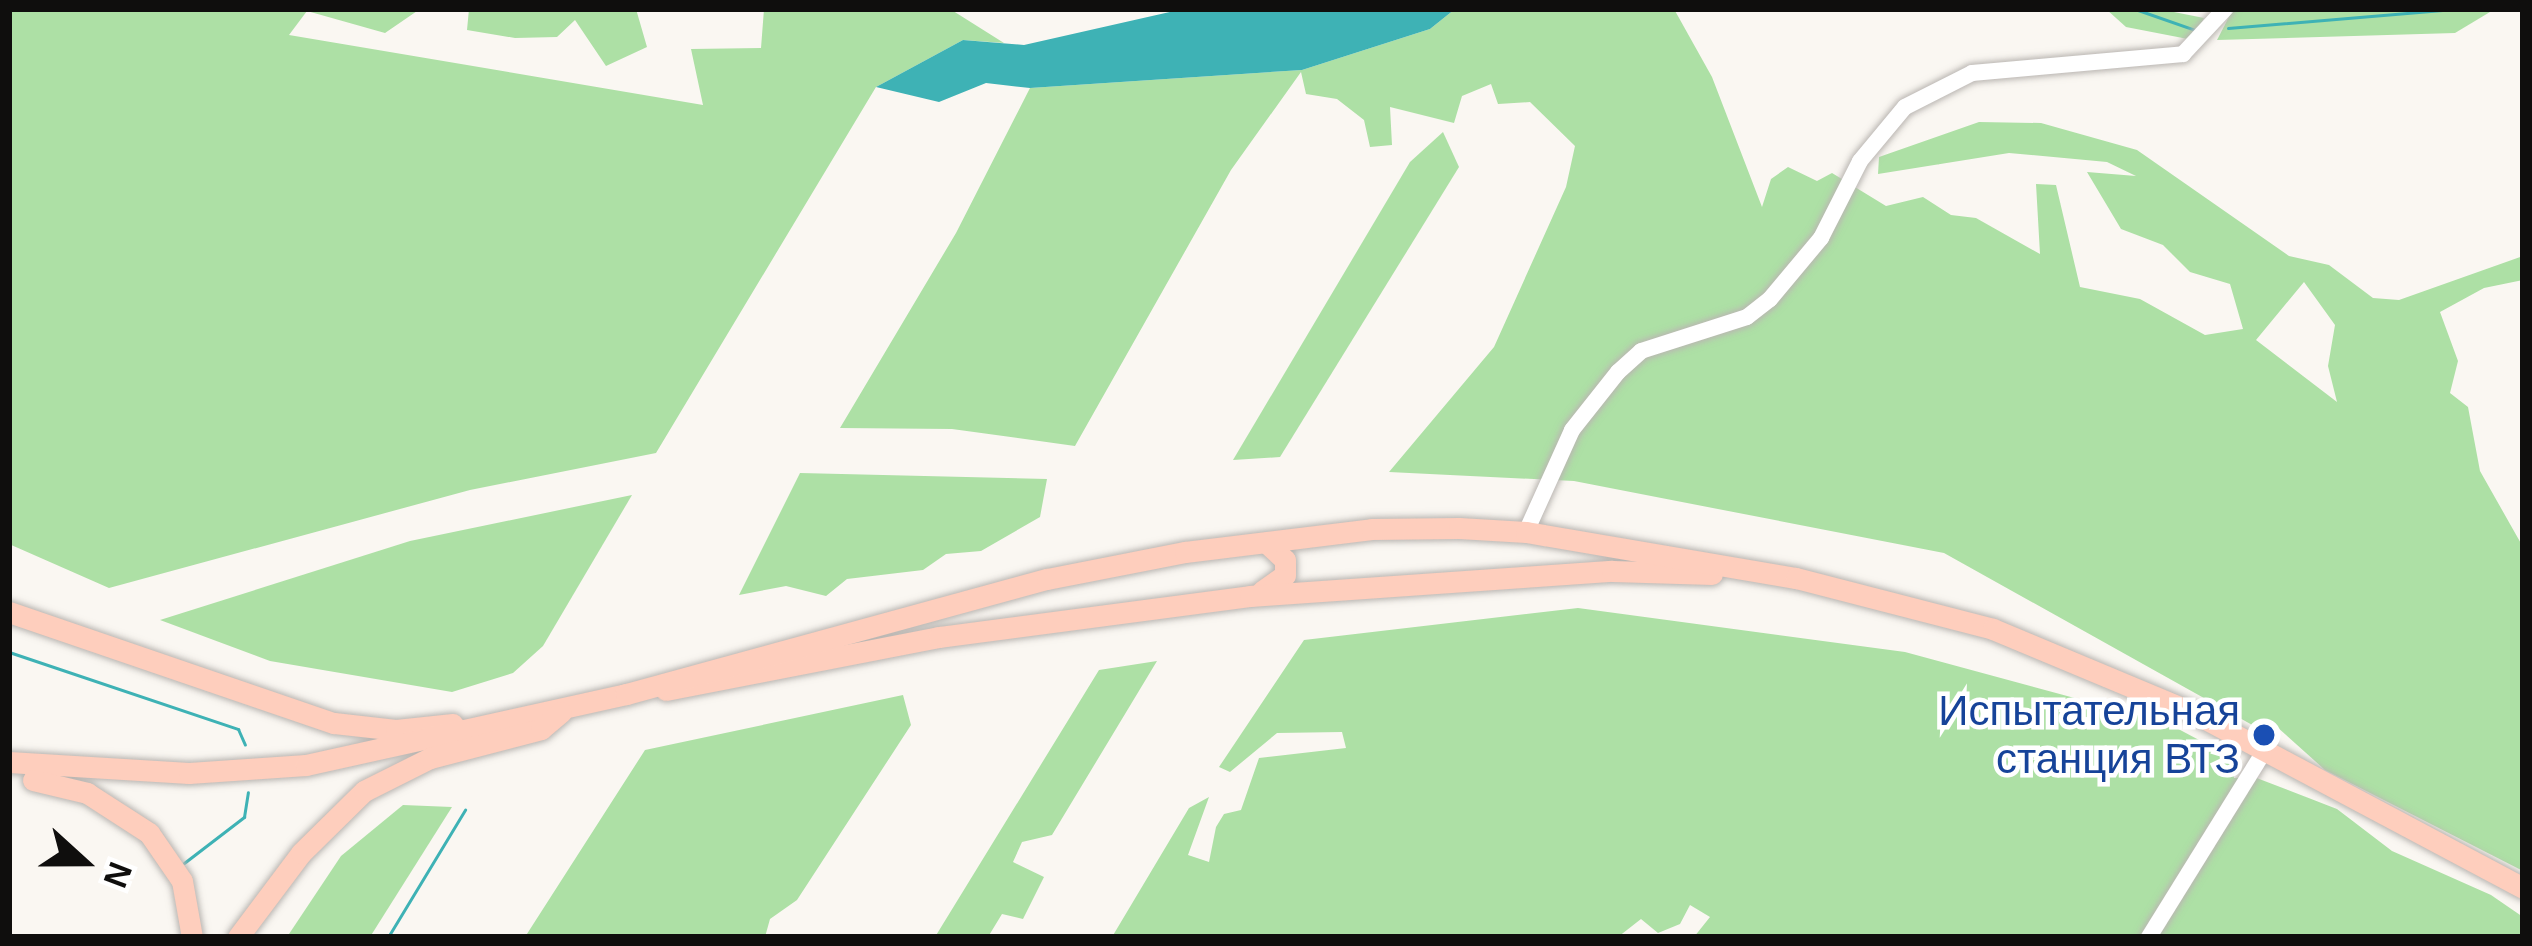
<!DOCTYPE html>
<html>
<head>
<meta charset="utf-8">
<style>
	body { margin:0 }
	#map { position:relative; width:2532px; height:946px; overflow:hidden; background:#faf7f2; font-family:Arial,sans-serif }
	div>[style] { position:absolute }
	.green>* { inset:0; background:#ade0a5 }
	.water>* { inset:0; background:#3eb2b5 }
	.stream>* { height:3px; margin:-1.5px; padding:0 1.5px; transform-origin:1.5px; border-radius:1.5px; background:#3eb2b5 }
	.roads { filter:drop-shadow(0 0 3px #bab6b2) drop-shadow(0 0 3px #bab6b2) }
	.minor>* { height:16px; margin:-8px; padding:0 8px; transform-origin:8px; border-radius:8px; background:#fff }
	.major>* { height:21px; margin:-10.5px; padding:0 10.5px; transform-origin:10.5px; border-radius:10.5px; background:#fecebd }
	.dots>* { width:33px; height:33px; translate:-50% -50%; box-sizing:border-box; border:6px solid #fff; border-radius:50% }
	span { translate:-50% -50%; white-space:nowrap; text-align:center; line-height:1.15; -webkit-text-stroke:9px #fff; paint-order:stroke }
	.transit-label { font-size:42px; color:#164399 }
	.right { translate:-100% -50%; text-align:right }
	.frame { position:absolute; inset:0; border:12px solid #0f0e0d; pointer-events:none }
	.north { position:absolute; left:24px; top:802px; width:120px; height:120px; -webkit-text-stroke:9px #fff; paint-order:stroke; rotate:111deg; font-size:33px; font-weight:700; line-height:48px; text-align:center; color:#0f0e0d }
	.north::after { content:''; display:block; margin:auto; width:42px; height:54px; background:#0f0e0d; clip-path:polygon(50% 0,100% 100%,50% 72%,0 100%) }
</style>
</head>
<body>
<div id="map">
	<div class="green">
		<i style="clip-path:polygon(9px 9px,420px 9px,385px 33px,307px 11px,289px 35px,703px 105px,691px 49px,761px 48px,764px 9px,950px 9px,1004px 43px,963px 40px,876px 87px,656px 453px,470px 490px,109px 588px,9px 544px)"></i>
		<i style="clip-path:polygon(469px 9px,636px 9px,647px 47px,606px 66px,575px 20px,557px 37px,515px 38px,467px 30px)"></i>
		<i style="clip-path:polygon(evenodd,1455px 9px,1674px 9px,1712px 77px,1762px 207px,1771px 179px,1788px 167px,1817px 181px,1832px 173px,1886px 206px,1923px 197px,1951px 215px,1976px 218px,2040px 254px,2036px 184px,2056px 185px,2080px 287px,2140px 299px,2205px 335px,2243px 329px,2230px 284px,2190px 272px,2163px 245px,2121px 229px,2087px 172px,2136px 176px,2107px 162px,2009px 153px,1878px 174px,1879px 157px,1979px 122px,2041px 123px,2137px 150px,2289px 256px,2329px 265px,2373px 298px,2399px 300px,2523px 256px,2523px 280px,2484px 288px,2440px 312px,2458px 361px,2450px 393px,2468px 407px,2480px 471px,2523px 547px,2523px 871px,2325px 770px,2276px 726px,2254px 726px,1944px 553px,1574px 481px,1389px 472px,1494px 347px,1566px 187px,1575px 146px,1530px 102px,1498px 104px,1491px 84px,1462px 96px,1454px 123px,1390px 107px,1392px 145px,1370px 147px,1364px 120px,1337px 99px,1306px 94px,1301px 72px,1231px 170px,1075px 446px,952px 429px,840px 428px,956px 233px,1030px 88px,1302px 70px,1430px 29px,1455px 9px,2304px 282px,2335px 325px,2328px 366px,2337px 402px,2256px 340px,2304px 282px)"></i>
		<i style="clip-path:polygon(2106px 9px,2159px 9px,2204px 18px,2193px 40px,2126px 27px)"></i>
		<i style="clip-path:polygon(2233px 9px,2495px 9px,2455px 33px,2217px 40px)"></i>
		<i style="clip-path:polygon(1443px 132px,1459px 167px,1280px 457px,1233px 460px,1410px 162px)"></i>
		<i style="clip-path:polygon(800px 473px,1047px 479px,1040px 517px,981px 551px,946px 554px,923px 570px,847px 579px,826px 596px,786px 586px,739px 595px)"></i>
		<i style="clip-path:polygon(632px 495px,543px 646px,513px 673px,452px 692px,270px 661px,160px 620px,410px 541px)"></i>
		<i style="clip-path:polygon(1578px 608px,1905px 652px,2167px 723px,2231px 757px,2234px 778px,2254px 777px,2337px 809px,2392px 851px,2491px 895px,2523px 917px,2523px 937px,1694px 937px,1710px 917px,1690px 905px,1680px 924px,1658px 933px,1641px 919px,1618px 937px,1112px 937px,1189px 808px,1209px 797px,1188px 855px,1209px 862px,1216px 827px,1224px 814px,1241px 810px,1259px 758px,1346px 748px,1342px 732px,1277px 733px,1230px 772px,1219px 767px,1304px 640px)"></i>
		<i style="clip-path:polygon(1157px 661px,1052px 835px,1022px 842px,1013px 862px,1044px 877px,1023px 919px,1002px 914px,988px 937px,935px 937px,1099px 670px)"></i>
		<i style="clip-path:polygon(903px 695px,911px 725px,797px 900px,770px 919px,765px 937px,525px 937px,645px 750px)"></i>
		<i style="clip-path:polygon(403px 805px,452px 807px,370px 937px,287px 937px,341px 856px)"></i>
	</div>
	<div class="water">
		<i style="clip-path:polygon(1183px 9px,1455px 9px,1430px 29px,1302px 70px,1030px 88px,986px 83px,939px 102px,876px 87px,963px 40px,1024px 45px)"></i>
	</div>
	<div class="stream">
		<i style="left:2135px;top:9px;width:64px;rotate:19.3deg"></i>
		<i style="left:2228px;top:28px;width:227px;rotate:-4.8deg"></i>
		<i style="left:9px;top:652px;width:242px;rotate:18.6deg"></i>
		<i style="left:238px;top:729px;width:17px;rotate:66deg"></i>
		<i style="left:184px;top:863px;width:76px;rotate:-37.5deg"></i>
		<i style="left:244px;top:817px;width:25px;rotate:-81deg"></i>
		<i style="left:388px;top:937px;width:149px;rotate:-58.8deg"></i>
	</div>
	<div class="roads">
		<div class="minor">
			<i style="left:1526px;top:532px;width:112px;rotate:-65.7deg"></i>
			<i style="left:1572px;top:430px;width:74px;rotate:-51.6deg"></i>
			<i style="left:1618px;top:372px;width:31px;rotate:-42deg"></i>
			<i style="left:1641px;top:351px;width:111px;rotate:-17.8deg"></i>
			<i style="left:1747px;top:317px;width:29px;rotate:-38deg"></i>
			<i style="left:1770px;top:299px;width:80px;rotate:-50.1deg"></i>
			<i style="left:1821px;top:238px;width:86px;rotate:-63.1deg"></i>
			<i style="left:1860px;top:161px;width:70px;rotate:-50.2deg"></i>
			<i style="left:1905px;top:107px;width:75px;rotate:-26.9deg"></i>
			<i style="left:1972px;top:73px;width:212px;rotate:-5.1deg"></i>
			<i style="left:2183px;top:54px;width:62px;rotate:-47deg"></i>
			<i style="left:2149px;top:937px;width:220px;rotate:-58.2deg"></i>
		</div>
		<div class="major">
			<i style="left:1262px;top:591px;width:28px;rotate:-35deg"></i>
			<i style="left:1285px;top:575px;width:15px;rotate:-90deg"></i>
			<i style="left:1285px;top:560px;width:26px;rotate:-137deg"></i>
			<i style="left:9px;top:612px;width:343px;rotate:18.9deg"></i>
			<i style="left:334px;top:723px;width:62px;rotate:6.4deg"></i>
			<i style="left:396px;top:730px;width:57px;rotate:-6deg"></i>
			<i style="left:666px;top:690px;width:278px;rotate:-11deg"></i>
			<i style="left:939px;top:637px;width:314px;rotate:-7.5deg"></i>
			<i style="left:1250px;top:596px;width:363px;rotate:-4deg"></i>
			<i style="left:1612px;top:571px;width:100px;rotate:1.7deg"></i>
			<i style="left:9px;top:762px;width:180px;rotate:3.5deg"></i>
			<i style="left:189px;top:773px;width:117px;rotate:-3.9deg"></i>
			<i style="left:306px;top:765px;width:328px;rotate:-12.5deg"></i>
			<i style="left:626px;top:694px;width:436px;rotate:-15.3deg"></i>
			<i style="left:1047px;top:579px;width:141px;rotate:-11.1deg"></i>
			<i style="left:1185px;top:552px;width:188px;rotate:-7deg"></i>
			<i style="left:1372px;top:529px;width:87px;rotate:-0.7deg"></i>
			<i style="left:1459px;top:528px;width:67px;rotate:3.4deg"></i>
			<i style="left:1526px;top:532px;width:274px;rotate:9.7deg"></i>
			<i style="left:1796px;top:578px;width:203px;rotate:14.5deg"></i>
			<i style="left:1993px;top:629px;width:218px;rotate:22.7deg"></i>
			<i style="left:2194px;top:713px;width:373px;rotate:28deg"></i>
			<i style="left:33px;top:780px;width:56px;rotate:13.5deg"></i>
			<i style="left:87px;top:793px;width:74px;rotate:32.8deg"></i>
			<i style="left:149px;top:833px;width:58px;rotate:55.5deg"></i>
			<i style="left:182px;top:881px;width:57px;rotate:79.9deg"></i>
			<i style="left:238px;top:937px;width:105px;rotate:-53.1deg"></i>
			<i style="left:301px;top:853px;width:88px;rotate:-44.5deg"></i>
			<i style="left:364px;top:791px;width:74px;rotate:-26.6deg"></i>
			<i style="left:430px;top:758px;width:115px;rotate:-14.6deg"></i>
			<i style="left:541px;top:729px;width:26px;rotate:-40deg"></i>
		</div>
	</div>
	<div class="dots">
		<i style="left:2264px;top:735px;background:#1a4fb4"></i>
	</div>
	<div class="transit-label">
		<span class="right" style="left:2240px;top:735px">Испытательная<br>станция ВТЗ</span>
	</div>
	<div class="frame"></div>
	<div class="north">N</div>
</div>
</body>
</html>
